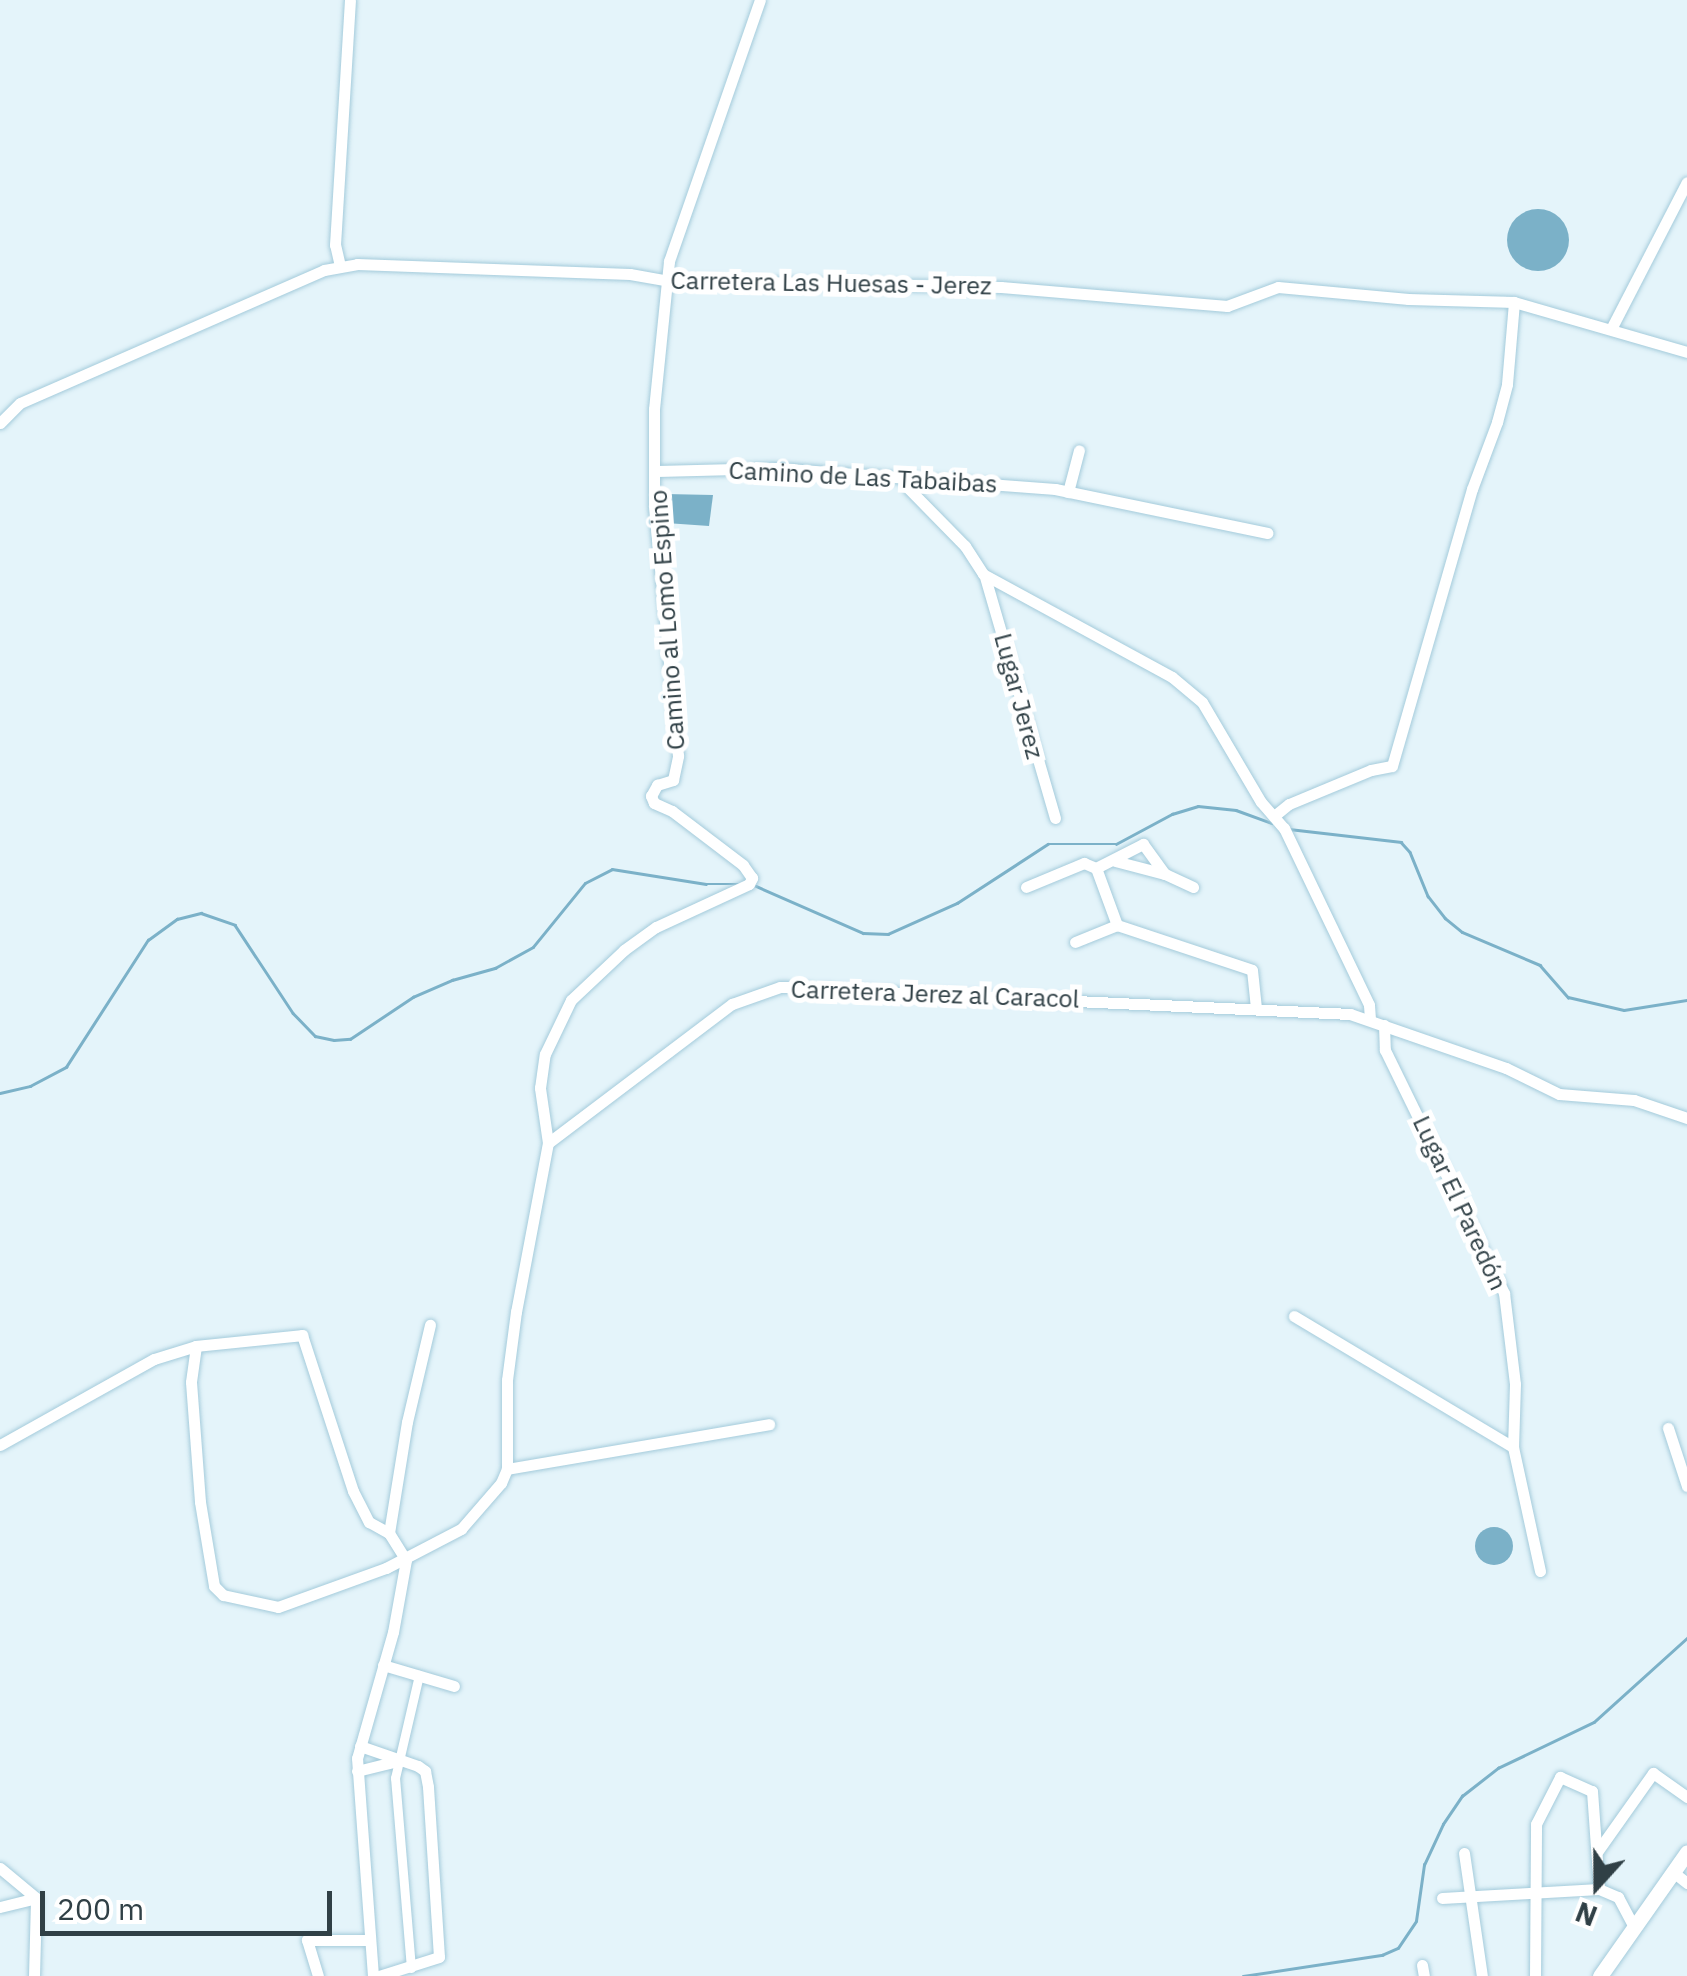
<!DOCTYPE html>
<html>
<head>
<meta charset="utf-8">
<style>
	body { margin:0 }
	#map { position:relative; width:1687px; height:1976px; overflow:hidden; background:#e4f4fa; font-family:"IBM Plex Sans",sans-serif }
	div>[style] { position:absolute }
	.water>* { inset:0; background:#7bb1c8 }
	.round { border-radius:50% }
	.stream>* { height:2.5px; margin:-1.25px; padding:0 1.25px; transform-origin:1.25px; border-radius:1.25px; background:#7bb1c8 }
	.roads { filter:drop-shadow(0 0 2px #a4cbdb) drop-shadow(0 0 2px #a4cbdb) }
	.pedestrian>* { height:9px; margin:-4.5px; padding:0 4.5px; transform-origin:4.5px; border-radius:4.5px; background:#fff }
	.minor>* { height:11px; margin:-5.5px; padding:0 5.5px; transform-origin:5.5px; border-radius:5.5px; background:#fff }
	.secondary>* { height:15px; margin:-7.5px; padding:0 7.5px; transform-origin:7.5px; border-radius:7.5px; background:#fff }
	span { translate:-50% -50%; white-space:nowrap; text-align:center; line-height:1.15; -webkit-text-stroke:10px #fff; paint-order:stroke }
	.street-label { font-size:25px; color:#304046 }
	.north { position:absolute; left:1547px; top:1836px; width:100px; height:100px; -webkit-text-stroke:8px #fff; paint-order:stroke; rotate:201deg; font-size:28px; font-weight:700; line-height:40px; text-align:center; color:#304046 }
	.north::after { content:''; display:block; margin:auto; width:35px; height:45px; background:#304046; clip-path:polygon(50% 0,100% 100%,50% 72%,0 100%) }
	.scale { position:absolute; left:40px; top:1891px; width:292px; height:45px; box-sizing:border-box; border:5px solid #304046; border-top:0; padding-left:12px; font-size:30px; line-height:35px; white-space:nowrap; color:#304046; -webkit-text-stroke:8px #fff; paint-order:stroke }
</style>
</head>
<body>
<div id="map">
	<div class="water">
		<i class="round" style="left:1507px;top:209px;width:62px;height:62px"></i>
		<i style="clip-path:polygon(665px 494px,713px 495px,709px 526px,666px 523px)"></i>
		<i class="round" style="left:1475px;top:1527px;width:38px;height:38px"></i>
	</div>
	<div class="stream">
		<i style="left:1289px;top:829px;width:113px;rotate:6.6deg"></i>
		<i style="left:1401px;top:842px;width:13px;rotate:48deg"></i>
		<i style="left:1410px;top:852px;width:48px;rotate:67.8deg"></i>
		<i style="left:1428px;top:896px;width:28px;rotate:52deg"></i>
		<i style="left:1445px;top:918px;width:22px;rotate:39deg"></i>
		<i style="left:1462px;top:932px;width:85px;rotate:22.9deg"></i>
		<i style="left:1540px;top:965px;width:43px;rotate:48.8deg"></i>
		<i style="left:1568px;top:997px;width:57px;rotate:13.1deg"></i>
		<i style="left:1624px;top:1010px;width:64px;rotate:-9deg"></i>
		<i style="left:756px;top:886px;width:117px;rotate:23.7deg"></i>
		<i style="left:863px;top:933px;width:25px;rotate:2deg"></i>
		<i style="left:888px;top:934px;width:76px;rotate:-24.2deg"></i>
		<i style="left:957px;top:903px;width:108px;rotate:-33deg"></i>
		<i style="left:1048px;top:844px;width:68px"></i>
		<i style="left:1116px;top:844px;width:64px;rotate:-28.2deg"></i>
		<i style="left:1172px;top:814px;width:27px;rotate:-17deg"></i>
		<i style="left:1198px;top:806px;width:38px;rotate:6deg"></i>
		<i style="left:1236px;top:810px;width:38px;rotate:20deg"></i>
		<i style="left:0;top:1093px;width:31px;rotate:-13deg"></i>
		<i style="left:30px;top:1086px;width:41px;rotate:-27.8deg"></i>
		<i style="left:66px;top:1067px;width:151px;rotate:-57.2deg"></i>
		<i style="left:148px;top:940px;width:36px;rotate:-36deg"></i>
		<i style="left:177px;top:919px;width:25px;rotate:-14deg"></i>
		<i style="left:201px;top:913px;width:36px;rotate:19deg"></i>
		<i style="left:235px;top:925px;width:105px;rotate:56.6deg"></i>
		<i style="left:293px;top:1013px;width:32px;rotate:46deg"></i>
		<i style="left:315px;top:1036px;width:19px;rotate:12deg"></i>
		<i style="left:334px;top:1040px;width:16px;rotate:-4deg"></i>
		<i style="left:350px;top:1039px;width:76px;rotate:-33.7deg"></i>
		<i style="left:413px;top:997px;width:43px;rotate:-23.6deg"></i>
		<i style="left:452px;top:980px;width:45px;rotate:-15.6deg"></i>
		<i style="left:495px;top:968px;width:43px;rotate:-28.9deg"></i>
		<i style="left:533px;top:947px;width:82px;rotate:-50.9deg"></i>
		<i style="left:585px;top:883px;width:30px;rotate:-27deg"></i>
		<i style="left:612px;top:869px;width:95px;rotate:9.1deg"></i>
		<i style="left:706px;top:884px;width:32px"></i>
		<i style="left:1243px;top:1976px;width:141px;rotate:-8.6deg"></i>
		<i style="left:1382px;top:1955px;width:17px;rotate:-24deg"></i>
		<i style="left:1398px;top:1948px;width:32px;rotate:-56deg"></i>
		<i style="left:1416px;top:1921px;width:57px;rotate:-81.9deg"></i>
		<i style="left:1424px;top:1865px;width:45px;rotate:-65.1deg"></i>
		<i style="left:1443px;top:1824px;width:34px;rotate:-56deg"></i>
		<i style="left:1462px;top:1796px;width:46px;rotate:-37.9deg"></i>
		<i style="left:1498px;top:1768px;width:106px;rotate:-25.6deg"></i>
		<i style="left:1594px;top:1722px;width:125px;rotate:-42.1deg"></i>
	</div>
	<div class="roads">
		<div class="pedestrian">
			<i style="left:411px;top:1968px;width:191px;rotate:-94.8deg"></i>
			<i style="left:395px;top:1778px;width:106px;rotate:-76.9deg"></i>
		</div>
		<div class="minor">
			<i style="left:340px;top:266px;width:22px;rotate:-103deg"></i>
			<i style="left:335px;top:245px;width:245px;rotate:-86.5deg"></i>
			<i style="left:1611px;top:329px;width:165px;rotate:-62.7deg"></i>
			<i style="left:0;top:423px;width:28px;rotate:-45deg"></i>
			<i style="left:20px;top:403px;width:332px;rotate:-23.6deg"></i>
			<i style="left:324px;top:270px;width:34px;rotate:-10deg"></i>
			<i style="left:357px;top:264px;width:273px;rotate:2.1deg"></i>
			<i style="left:630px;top:274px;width:35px;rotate:10deg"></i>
			<i style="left:664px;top:280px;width:337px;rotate:1.2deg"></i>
			<i style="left:1001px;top:287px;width:227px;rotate:4.8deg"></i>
			<i style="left:1227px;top:306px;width:54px;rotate:-20.4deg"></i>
			<i style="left:1278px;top:287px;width:131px;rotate:5.3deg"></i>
			<i style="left:1408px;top:299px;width:106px;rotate:1.6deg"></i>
			<i style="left:1514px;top:302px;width:180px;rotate:16.1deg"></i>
			<i style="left:657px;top:471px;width:118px;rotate:-1.5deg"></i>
			<i style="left:775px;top:468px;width:281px;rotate:4.3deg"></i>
			<i style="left:1055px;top:489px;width:217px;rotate:11.7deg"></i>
			<i style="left:906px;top:477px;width:12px;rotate:76deg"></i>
			<i style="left:909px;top:489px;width:80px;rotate:45.5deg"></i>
			<i style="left:965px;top:546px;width:33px;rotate:57deg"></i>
			<i style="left:983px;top:574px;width:215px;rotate:28.6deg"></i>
			<i style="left:1172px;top:677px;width:39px;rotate:40deg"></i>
			<i style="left:1202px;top:702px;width:116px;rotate:59.5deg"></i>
			<i style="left:1261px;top:802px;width:35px;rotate:49deg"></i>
			<i style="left:1284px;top:828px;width:196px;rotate:64.3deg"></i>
			<i style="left:1369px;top:1005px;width:15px;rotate:86deg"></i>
			<i style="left:1068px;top:492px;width:43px;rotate:-75.3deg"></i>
			<i style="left:985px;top:577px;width:251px;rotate:73.8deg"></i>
			<i style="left:1274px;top:816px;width:19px;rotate:-39deg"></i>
			<i style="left:1289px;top:804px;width:89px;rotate:-22.5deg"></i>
			<i style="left:1371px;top:770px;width:21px;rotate:-11deg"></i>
			<i style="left:1392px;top:766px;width:288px;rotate:-73.9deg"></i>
			<i style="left:1472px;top:489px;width:72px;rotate:-69.5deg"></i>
			<i style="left:1497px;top:422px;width:39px;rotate:-75deg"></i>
			<i style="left:1507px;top:384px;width:82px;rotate:-85.1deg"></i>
			<i style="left:1115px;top:861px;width:52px;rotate:14.6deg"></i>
			<i style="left:1165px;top:874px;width:31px;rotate:25deg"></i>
			<i style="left:1096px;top:868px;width:53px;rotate:-27.1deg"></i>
			<i style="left:1143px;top:844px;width:37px;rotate:54deg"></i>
			<i style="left:1026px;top:887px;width:63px;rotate:-22.5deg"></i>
			<i style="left:1084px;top:863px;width:13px;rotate:23deg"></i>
			<i style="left:1096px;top:868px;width:61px;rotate:69.8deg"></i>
			<i style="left:1075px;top:942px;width:45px;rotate:-22deg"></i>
			<i style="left:1117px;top:925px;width:142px;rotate:18.4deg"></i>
			<i style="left:1252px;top:970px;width:37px;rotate:84deg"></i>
			<i style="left:1384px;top:1025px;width:25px;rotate:88deg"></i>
			<i style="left:1385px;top:1050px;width:271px;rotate:63.9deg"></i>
			<i style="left:1504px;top:1293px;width:92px;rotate:83.1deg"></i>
			<i style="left:1515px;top:1384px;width:63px;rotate:91.8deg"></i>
			<i style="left:1513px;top:1447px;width:127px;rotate:77.7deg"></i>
			<i style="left:548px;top:1143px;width:231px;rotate:-37.1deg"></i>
			<i style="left:732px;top:1004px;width:51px;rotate:-19.5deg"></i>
			<i style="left:780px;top:987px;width:571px;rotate:2.71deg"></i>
			<i style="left:1350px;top:1014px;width:165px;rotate:19.1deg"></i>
			<i style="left:1506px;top:1068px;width:59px;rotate:26.1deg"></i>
			<i style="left:1559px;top:1094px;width:75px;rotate:4.6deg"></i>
			<i style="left:1634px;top:1100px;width:56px;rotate:18.8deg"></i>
			<i style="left:1294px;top:1316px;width:255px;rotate:30.9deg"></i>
			<i style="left:196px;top:1346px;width:36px;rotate:98deg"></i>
			<i style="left:191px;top:1382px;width:120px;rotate:85.7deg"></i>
			<i style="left:200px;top:1502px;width:85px;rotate:80.5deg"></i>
			<i style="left:214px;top:1586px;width:13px;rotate:45deg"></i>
			<i style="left:223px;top:1595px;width:56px;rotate:12.3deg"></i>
			<i style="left:278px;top:1607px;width:115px;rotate:-19.9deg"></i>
			<i style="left:386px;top:1568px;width:85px;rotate:-27.5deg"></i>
			<i style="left:461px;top:1529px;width:61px;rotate:-49deg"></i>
			<i style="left:501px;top:1483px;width:15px;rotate:-67deg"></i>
			<i style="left:507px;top:1469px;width:89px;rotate:-90deg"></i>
			<i style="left:507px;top:1380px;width:69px;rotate:-82.5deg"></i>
			<i style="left:516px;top:1312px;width:172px;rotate:-79.3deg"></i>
			<i style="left:548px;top:1143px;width:56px;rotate:-98.3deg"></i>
			<i style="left:540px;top:1088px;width:34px;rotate:-82deg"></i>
			<i style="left:545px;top:1054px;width:60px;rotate:-64.3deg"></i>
			<i style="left:571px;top:1000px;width:73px;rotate:-43.3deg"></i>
			<i style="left:624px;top:950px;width:39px;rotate:-36deg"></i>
			<i style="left:656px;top:927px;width:102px;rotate:-24.8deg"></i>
			<i style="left:749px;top:884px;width:7px;rotate:-63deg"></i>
			<i style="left:752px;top:878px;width:16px;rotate:-125deg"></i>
			<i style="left:743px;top:865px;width:89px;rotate:-142.7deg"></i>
			<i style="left:672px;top:811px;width:20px;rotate:-156deg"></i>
			<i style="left:654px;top:803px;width:8px;rotate:-113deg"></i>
			<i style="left:651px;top:796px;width:13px;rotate:-61deg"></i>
			<i style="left:657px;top:785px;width:17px;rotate:-17deg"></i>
			<i style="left:673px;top:780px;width:25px;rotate:-78deg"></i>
			<i style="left:678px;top:756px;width:252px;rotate:-95.5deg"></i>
			<i style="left:654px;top:505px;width:96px;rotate:-90deg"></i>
			<i style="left:654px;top:409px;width:149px;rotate:-84.2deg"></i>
			<i style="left:669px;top:261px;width:276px;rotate:-70.8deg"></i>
			<i style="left:1668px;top:1428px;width:61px;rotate:71.9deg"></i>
			<i style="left:0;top:1445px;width:176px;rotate:-29.2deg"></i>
			<i style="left:154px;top:1359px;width:44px;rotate:-17.2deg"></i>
			<i style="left:196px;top:1346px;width:107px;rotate:-5.9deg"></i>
			<i style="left:302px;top:1335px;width:164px;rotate:71.9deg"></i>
			<i style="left:353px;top:1491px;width:35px;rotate:63deg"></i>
			<i style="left:369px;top:1522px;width:23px;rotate:29deg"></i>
			<i style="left:389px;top:1533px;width:32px;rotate:58deg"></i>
			<i style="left:406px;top:1560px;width:73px;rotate:100.2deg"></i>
			<i style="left:393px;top:1632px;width:131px;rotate:105.9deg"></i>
			<i style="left:357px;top:1758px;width:219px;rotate:85.8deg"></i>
			<i style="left:507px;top:1469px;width:266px;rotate:-9.7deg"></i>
			<i style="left:389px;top:1533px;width:112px;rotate:-80.8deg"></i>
			<i style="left:407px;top:1422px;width:100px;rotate:-76.7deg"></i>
			<i style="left:383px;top:1665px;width:74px;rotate:16.5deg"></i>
			<i style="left:360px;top:1746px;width:61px;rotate:19deg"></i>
			<i style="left:418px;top:1766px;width:9px;rotate:36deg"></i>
			<i style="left:425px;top:1771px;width:16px;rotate:79deg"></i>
			<i style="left:428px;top:1787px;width:170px;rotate:86.3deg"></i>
			<i style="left:439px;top:1957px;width:63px;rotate:162.4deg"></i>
			<i style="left:357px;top:1771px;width:41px;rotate:-14deg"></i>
			<i style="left:1597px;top:1852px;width:97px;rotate:-54.7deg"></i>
			<i style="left:1653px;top:1773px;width:42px;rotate:35.2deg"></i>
			<i style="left:1464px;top:1853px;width:124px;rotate:81.7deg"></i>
			<i style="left:0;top:1868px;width:47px;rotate:39.8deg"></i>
			<i style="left:1673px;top:1872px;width:18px;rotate:38deg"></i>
			<i style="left:1442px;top:1898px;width:157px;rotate:-3.3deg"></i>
			<i style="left:1599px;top:1889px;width:21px;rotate:23deg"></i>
			<i style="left:1618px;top:1897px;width:34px;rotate:62deg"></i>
			<i style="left:0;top:1907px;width:37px;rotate:-14deg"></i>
			<i style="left:1422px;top:1965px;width:11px;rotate:80deg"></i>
			<i style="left:34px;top:1976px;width:78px;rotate:-88.5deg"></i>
			<i style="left:318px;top:1976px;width:38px;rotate:-107deg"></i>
			<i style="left:307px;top:1940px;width:61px"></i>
			<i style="left:1535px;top:1976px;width:152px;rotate:-89.6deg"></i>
			<i style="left:1536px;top:1824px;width:53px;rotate:-62.9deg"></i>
			<i style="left:1560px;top:1777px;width:35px;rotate:24deg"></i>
			<i style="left:1592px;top:1791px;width:98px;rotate:85.9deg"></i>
		</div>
		<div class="secondary">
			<i style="left:1600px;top:1976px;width:151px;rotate:-54.9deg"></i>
		</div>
	</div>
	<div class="street-label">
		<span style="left:831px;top:283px;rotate:1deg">Carretera Las Huesas - Jerez</span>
		<span style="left:863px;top:477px;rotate:3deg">Camino de Las Tabaibas</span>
		<span style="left:667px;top:620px;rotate:-94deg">Camino al Lomo Espino</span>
		<span style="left:1019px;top:696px;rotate:75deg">Lugar Jerez</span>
		<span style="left:935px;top:994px;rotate:2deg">Carretera Jerez al Caracol</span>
		<span style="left:1460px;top:1203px;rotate:65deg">Lugar El Paredón</span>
	</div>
	<div class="north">N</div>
	<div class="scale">200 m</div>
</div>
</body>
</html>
